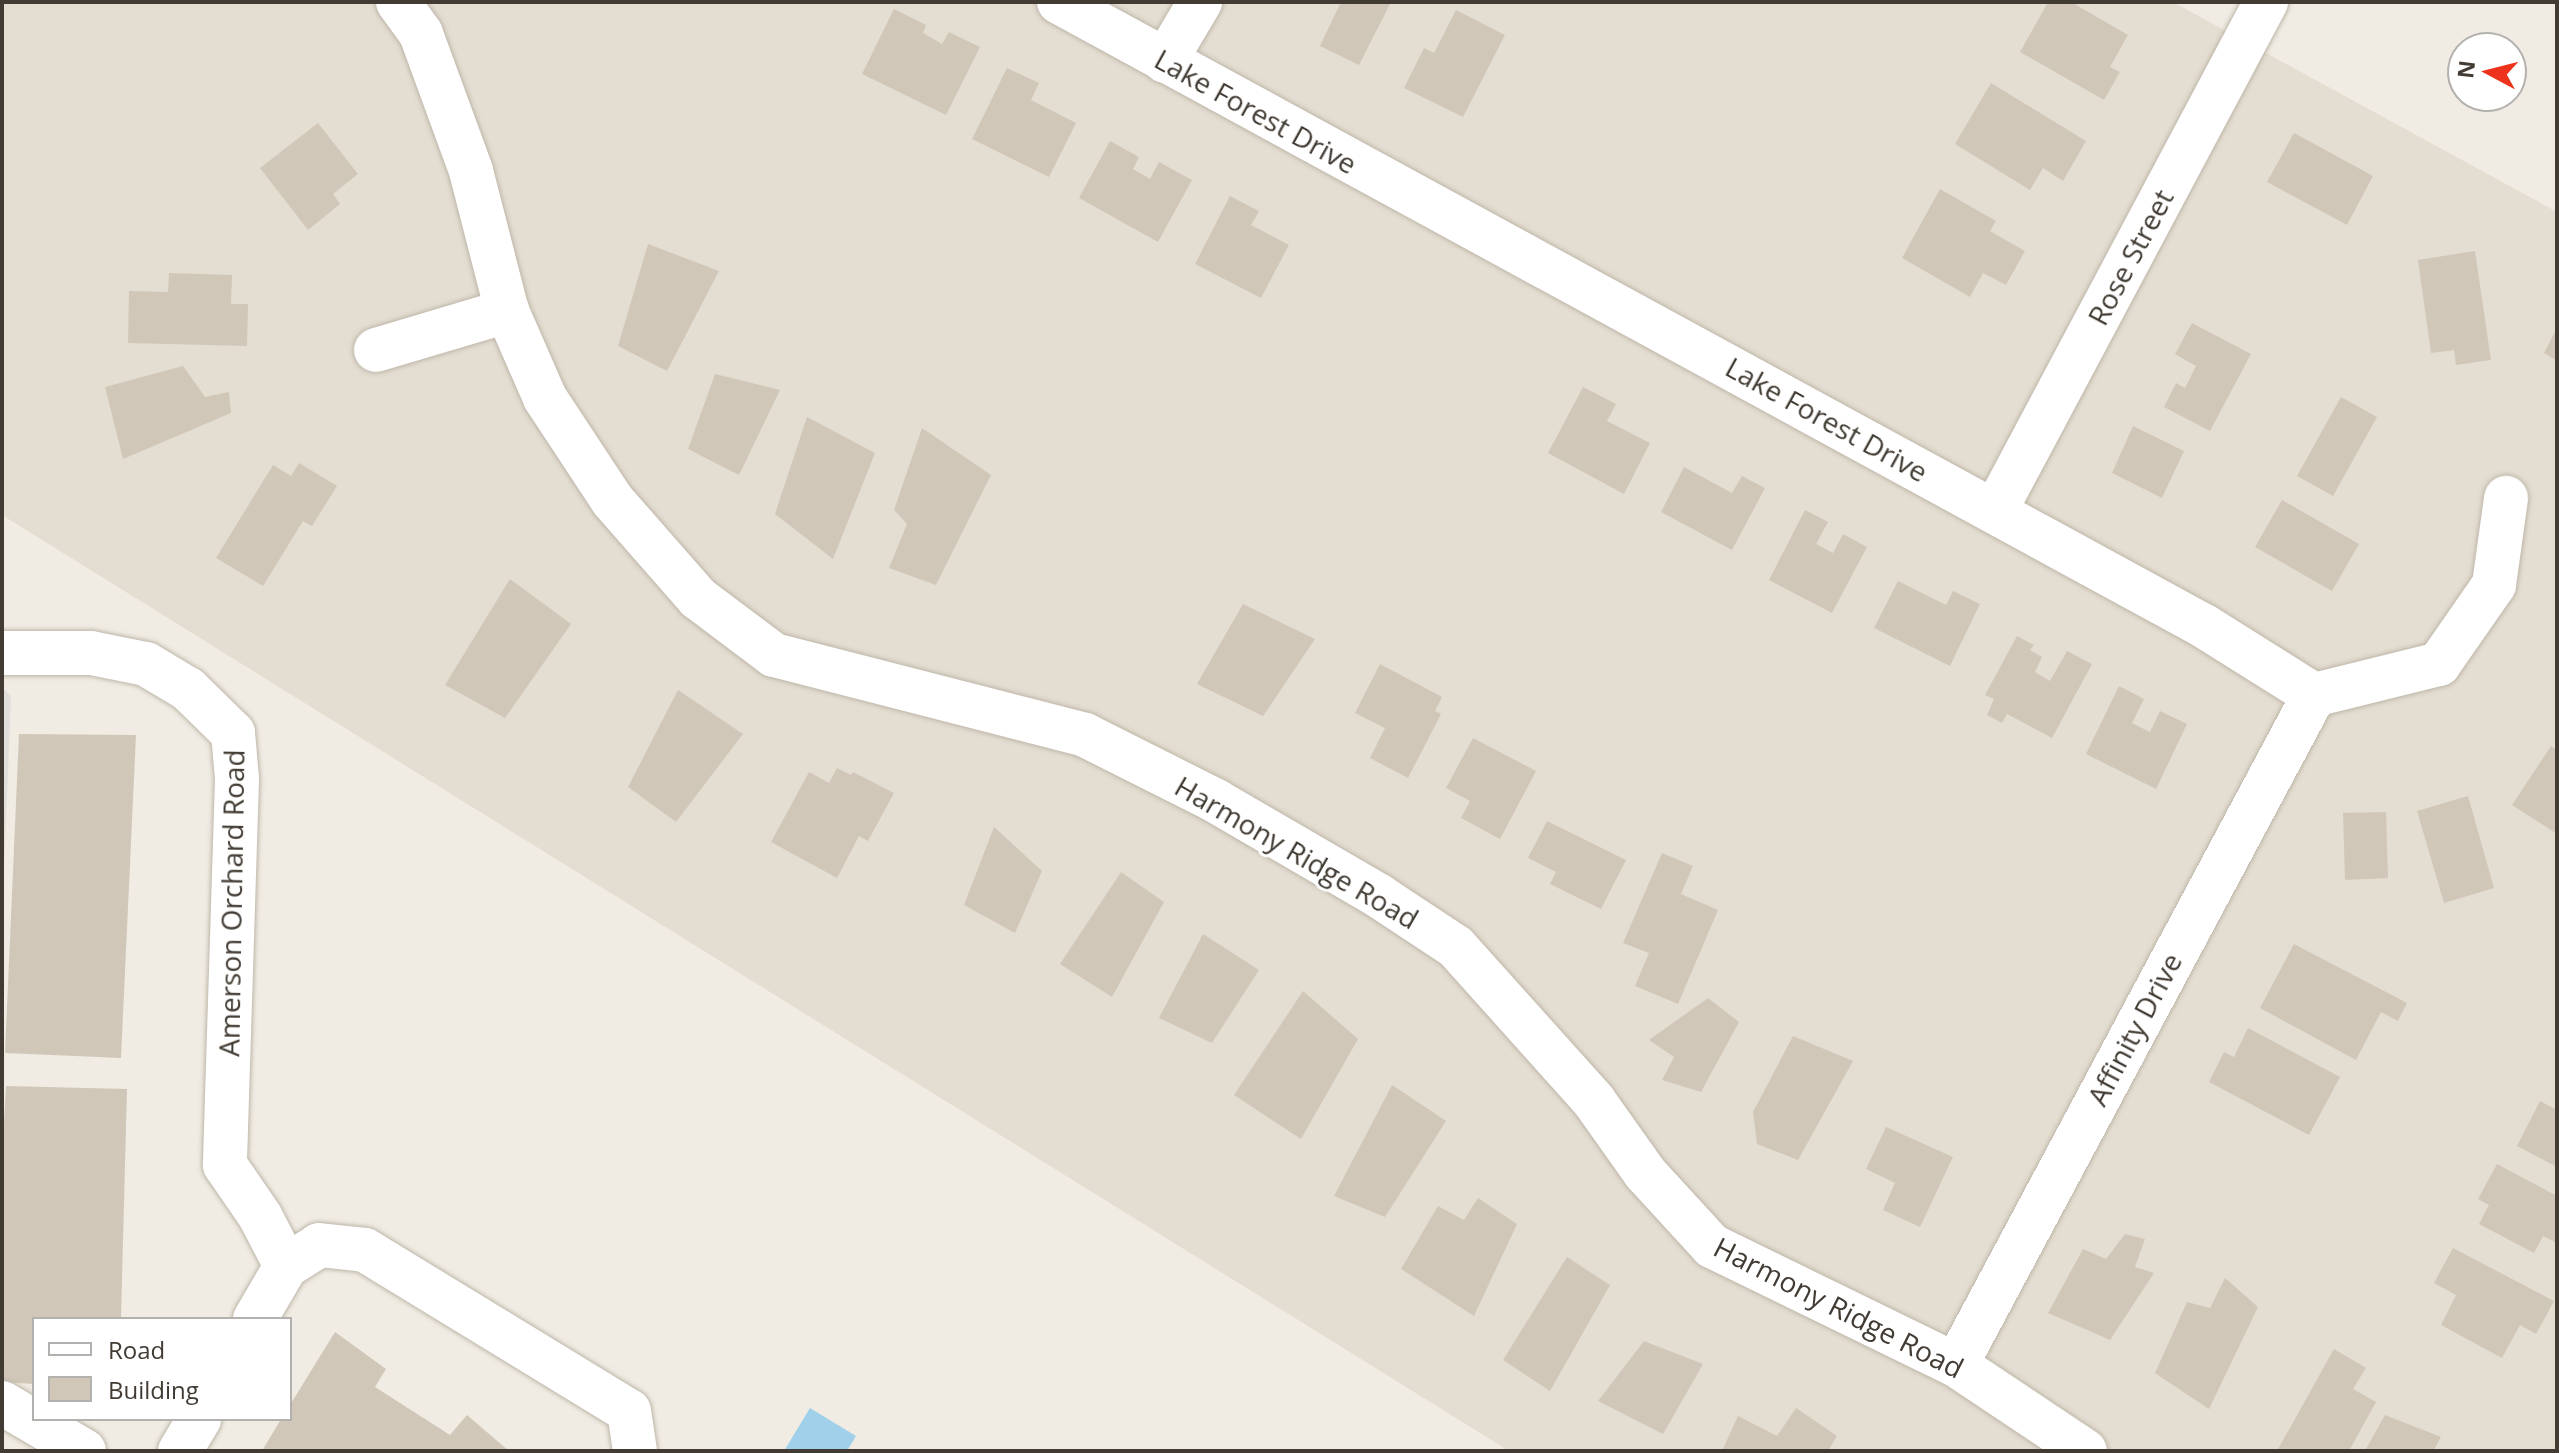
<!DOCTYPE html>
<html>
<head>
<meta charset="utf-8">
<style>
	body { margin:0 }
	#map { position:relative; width:2559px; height:1453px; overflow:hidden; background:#f0ece3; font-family:"Open Sans",sans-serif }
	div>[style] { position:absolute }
	.residential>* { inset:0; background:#e4ddd1 }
	.parking>* { inset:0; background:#e1dedb }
	.water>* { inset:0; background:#a1d0eb }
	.building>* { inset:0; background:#d1c7b9 }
	.roads { filter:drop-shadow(0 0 2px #beb6a9) drop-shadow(0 0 2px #beb6a9) }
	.minor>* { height:44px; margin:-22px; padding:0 22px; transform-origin:22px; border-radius:22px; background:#fff }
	span { translate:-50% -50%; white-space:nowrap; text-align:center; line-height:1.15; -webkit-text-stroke:6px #fff; paint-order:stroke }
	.street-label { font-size:28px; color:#423b33 }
	.frame { position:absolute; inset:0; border:4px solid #423b33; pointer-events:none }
	.legend { position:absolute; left:32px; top:1317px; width:260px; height:104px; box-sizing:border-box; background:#fff; border:2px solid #b3b1ad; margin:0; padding:10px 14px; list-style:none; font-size:24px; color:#423b33 }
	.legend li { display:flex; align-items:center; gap:16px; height:40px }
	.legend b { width:40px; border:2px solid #b3b1ad }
	.north { position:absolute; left:2447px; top:32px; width:80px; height:80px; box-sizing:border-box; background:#fff; border:2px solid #b3b1ad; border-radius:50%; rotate:277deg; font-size:22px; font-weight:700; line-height:32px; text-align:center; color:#423b33 }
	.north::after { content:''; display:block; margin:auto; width:28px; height:36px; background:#ee331c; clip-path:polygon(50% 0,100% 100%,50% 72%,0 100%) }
</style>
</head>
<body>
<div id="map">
	<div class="residential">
		<i style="clip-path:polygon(2px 2px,2173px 2px,2557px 212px,2557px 1451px,1509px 1451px,2px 515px)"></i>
	</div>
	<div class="parking">
		<i style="clip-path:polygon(2px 687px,11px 696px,2px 917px)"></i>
	</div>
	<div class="water">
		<i style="clip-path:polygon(810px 1408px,856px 1436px,847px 1451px,784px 1451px)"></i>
	</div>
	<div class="building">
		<i style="clip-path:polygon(1341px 2px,1391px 2px,1359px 65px,1320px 46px)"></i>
		<i style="clip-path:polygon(2048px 2px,2071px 2px,2128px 35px,2110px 67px,2120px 72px,2104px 100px,2020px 52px)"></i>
		<i style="clip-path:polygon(894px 9px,926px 25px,923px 33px,942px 44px,949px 32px,980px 47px,946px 115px,862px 74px)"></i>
		<i style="clip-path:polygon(1456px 10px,1505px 35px,1463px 117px,1404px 88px,1424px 48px,1434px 53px)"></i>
		<i style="clip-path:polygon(1007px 68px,1039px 83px,1031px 100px,1076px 123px,1049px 177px,972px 139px)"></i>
		<i style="clip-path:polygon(1991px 83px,2086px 141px,2063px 181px,2043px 168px,2030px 190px,1955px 144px)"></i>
		<i style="clip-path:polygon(318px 123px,358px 174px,333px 194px,340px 204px,308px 230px,260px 168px)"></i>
		<i style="clip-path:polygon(2294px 133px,2373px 176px,2347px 225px,2267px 182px)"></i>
		<i style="clip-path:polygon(1110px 141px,1139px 157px,1133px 169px,1150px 179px,1159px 162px,1192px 180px,1158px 242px,1079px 198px)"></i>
		<i style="clip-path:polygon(1940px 189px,1996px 221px,1990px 231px,2025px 251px,2006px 285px,1983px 273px,1970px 297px,1902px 258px)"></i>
		<i style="clip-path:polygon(1230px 196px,1259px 211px,1251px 225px,1289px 245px,1261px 298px,1195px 264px)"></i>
		<i style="clip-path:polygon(648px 244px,719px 271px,667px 371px,618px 346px)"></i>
		<i style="clip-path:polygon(2475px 251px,2491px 360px,2456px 365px,2454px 350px,2431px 353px,2418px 260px)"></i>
		<i style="clip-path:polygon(169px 273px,232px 275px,231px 304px,248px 304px,247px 346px,128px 343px,129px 291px,168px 292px)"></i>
		<i style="clip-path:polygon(2192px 323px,2251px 354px,2210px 431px,2164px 407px,2176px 383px,2185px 388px,2196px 366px,2175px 354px)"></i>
		<i style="clip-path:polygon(2557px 328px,2557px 361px,2544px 353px)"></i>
		<i style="clip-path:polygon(183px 366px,205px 397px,229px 392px,231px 413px,123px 459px,105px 387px)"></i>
		<i style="clip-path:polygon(715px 374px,780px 390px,739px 475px,688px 449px)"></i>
		<i style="clip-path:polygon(1583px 387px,1616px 404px,1607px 421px,1650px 443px,1624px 494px,1548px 453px)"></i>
		<i style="clip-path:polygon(2341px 397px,2377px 417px,2333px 496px,2297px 476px)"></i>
		<i style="clip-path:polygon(807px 417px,875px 453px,833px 559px,775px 514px)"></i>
		<i style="clip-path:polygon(2133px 426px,2184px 451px,2162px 498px,2112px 473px)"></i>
		<i style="clip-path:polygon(922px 428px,991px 475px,936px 585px,889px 568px,907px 524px,894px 510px)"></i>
		<i style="clip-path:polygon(299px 463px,337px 486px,312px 526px,303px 521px,263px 586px,216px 558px,273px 465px,291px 476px)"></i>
		<i style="clip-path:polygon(1684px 467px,1732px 493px,1742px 476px,1765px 488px,1732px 550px,1661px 512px)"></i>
		<i style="clip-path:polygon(2282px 500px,2359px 544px,2332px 591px,2255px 547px)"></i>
		<i style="clip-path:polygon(1805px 510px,1828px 522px,1816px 544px,1833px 553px,1843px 534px,1867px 547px,1832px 613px,1769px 580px)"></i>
		<i style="clip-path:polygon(510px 579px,571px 624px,505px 718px,445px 685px)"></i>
		<i style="clip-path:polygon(1898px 581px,1946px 605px,1953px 591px,1980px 604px,1950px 666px,1874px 628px)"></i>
		<i style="clip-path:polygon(1243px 604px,1315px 639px,1263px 716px,1197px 684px)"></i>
		<i style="clip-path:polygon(2017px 636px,2034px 645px,2030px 650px,2042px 657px,2035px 672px,2050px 681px,2067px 651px,2092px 664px,2052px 738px,2007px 714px,2002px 723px,1987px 715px,1994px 699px,1985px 695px)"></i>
		<i style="clip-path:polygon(1380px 664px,1442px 697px,1435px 711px,1441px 714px,1408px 778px,1370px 758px,1385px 728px,1355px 713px)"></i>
		<i style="clip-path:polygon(2119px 686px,2144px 699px,2132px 723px,2150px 732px,2160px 711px,2187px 724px,2156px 789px,2086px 754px)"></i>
		<i style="clip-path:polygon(678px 690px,743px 734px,676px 822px,628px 787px)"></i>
		<i style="clip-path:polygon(19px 734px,136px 735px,121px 1058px,5px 1053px)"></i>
		<i style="clip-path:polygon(1473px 738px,1536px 771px,1500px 839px,1461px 818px,1470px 801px,1446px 788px)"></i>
		<i style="clip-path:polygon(2551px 746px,2557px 750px,2557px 834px,2512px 805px)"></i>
		<i style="clip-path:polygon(837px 768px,851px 775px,853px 772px,894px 793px,868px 841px,859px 836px,837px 878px,771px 842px,809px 772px,829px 783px)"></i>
		<i style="clip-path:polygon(2468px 796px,2494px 888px,2444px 903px,2417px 811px)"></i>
		<i style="clip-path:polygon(2386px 812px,2388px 878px,2345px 880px,2343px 813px)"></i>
		<i style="clip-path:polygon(1547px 821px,1626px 860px,1601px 909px,1550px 884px,1556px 872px,1528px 858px)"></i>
		<i style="clip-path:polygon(994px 827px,1042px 871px,1015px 933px,964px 905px)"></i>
		<i style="clip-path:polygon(1662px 853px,1693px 866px,1681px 894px,1718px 910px,1678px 1004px,1635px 986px,1649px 953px,1623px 943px)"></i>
		<i style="clip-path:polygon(1121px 872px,1164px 902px,1112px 997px,1060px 964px)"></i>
		<i style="clip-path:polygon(1203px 934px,1259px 970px,1212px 1043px,1159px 1018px)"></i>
		<i style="clip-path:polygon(2294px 944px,2407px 1003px,2398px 1021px,2381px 1012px,2356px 1060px,2260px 1008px)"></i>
		<i style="clip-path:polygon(1303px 991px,1358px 1039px,1301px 1139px,1234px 1095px)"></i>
		<i style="clip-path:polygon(1708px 998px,1739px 1022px,1701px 1092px,1662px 1080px,1674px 1057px,1649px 1040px)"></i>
		<i style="clip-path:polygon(2248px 1028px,2340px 1077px,2309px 1135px,2209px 1082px,2224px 1052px,2234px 1057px)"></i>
		<i style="clip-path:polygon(1793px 1036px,1853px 1061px,1798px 1160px,1757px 1144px,1753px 1112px)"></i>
		<i style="clip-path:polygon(1392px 1085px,1446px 1121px,1385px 1217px,1334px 1196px)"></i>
		<i style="clip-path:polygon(6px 1086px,127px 1089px,121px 1319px,34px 1319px,34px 1384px,2px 1382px,2px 1163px)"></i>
		<i style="clip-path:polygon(2540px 1101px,2557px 1110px,2557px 1167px,2517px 1146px)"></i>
		<i style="clip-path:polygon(1886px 1127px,1953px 1157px,1920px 1227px,1883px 1210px,1895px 1183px,1866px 1169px)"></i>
		<i style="clip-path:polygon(2497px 1164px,2557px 1196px,2557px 1243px,2543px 1236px,2534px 1253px,2479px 1224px,2489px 1205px,2478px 1199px)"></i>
		<i style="clip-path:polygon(1478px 1198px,1517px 1224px,1474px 1316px,1401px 1269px,1438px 1206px,1464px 1220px)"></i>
		<i style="clip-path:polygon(2125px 1234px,2145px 1239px,2135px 1267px,2154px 1273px,2110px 1340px,2048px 1313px,2083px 1249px,2106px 1259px)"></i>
		<i style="clip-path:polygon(2453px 1248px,2554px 1301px,2536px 1334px,2520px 1325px,2502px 1358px,2441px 1325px,2456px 1295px,2434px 1283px)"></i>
		<i style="clip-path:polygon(1567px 1257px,1610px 1285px,1550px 1391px,1503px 1360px)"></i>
		<i style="clip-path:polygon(2225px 1278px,2258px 1307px,2209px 1409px,2155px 1373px,2187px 1302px,2210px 1308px)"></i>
		<i style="clip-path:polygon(335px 1332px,386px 1369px,375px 1387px,450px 1435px,467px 1415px,509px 1451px,262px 1451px,281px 1419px,290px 1419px,290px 1405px)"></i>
		<i style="clip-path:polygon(1644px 1341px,1703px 1364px,1663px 1434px,1598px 1401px)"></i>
		<i style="clip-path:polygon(2334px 1349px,2366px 1368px,2353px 1389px,2376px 1402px,2349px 1451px,2277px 1451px)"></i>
		<i style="clip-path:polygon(1796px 1408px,1837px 1436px,1828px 1451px,1722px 1451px,1738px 1416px,1777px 1436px)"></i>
		<i style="clip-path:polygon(2385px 1415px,2441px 1437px,2433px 1451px,2365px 1451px)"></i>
	</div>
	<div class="roads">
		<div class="minor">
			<i style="left:398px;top:2px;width:39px;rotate:54deg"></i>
			<i style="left:421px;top:34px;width:146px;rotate:69.9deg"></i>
			<i style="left:471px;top:171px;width:145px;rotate:75.6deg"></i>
			<i style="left:507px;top:311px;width:95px;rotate:66.4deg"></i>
			<i style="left:545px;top:398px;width:123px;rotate:56.6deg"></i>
			<i style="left:613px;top:501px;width:129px;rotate:48.8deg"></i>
			<i style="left:698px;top:598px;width:95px;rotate:36.9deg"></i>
			<i style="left:774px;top:655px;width:321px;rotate:14.4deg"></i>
			<i style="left:1085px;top:735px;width:147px;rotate:26.7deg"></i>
			<i style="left:1216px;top:801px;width:189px;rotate:30.2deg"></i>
			<i style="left:1379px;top:896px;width:92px;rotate:33.5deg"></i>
			<i style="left:1456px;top:947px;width:207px;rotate:48.1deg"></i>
			<i style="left:1594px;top:1101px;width:88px;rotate:54.7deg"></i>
			<i style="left:1645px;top:1173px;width:99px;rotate:47.5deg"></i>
			<i style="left:1712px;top:1246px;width:271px;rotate:26deg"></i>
			<i style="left:1956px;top:1365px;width:155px;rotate:33.7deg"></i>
			<i style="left:1059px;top:2px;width:1304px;rotate:28.59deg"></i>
			<i style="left:2204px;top:626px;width:130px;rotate:32.1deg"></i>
			<i style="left:2314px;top:695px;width:129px;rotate:-13.9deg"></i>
			<i style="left:2439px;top:664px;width:96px;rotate:-55.2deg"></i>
			<i style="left:2494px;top:585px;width:88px;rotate:-82.1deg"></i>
			<i style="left:1165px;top:61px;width:69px;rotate:-59.3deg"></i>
			<i style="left:376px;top:350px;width:137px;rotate:-16.6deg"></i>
			<i style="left:1995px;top:511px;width:577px;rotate:-61.97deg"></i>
			<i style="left:2px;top:653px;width:89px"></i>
			<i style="left:91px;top:653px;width:56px;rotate:11.3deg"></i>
			<i style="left:146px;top:664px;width:49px;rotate:30.8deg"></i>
			<i style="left:188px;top:689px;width:63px;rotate:44.4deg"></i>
			<i style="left:233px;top:733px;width:46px;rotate:85deg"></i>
			<i style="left:237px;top:779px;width:386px;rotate:91.8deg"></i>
			<i style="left:225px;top:1165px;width:62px;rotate:55.5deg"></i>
			<i style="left:260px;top:1216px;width:56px;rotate:62.5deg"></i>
			<i style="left:255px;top:1319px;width:61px;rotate:-59.7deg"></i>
			<i style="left:286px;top:1266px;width:39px;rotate:-32deg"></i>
			<i style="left:319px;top:1245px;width:46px;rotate:6.2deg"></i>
			<i style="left:365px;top:1250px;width:309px;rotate:31.4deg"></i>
			<i style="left:629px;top:1411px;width:40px;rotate:81.5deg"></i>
			<i style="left:1956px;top:1365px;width:760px;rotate:-61.88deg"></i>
			<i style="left:2px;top:1403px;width:95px;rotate:30.3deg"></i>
			<i style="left:180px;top:1451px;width:37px;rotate:-59deg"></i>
		</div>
	</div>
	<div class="street-label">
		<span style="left:1256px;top:111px;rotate:29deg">Lake Forest Drive</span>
		<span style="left:2130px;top:257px;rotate:-62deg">Rose Street</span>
		<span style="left:1827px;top:419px;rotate:29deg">Lake Forest Drive</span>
		<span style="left:1297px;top:852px;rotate:30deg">Harmony Ridge Road</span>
		<span style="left:231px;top:903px;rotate:-89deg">Amerson Orchard Road</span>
		<span style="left:2134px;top:1029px;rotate:-62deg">Affinity Drive</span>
		<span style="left:1839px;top:1307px;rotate:27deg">Harmony Ridge Road</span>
	</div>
	<div class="frame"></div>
	<ul class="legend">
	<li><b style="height:10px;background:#fff"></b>Road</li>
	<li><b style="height:22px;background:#d1c7b9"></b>Building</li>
	</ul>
	<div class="north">N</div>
</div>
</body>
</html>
